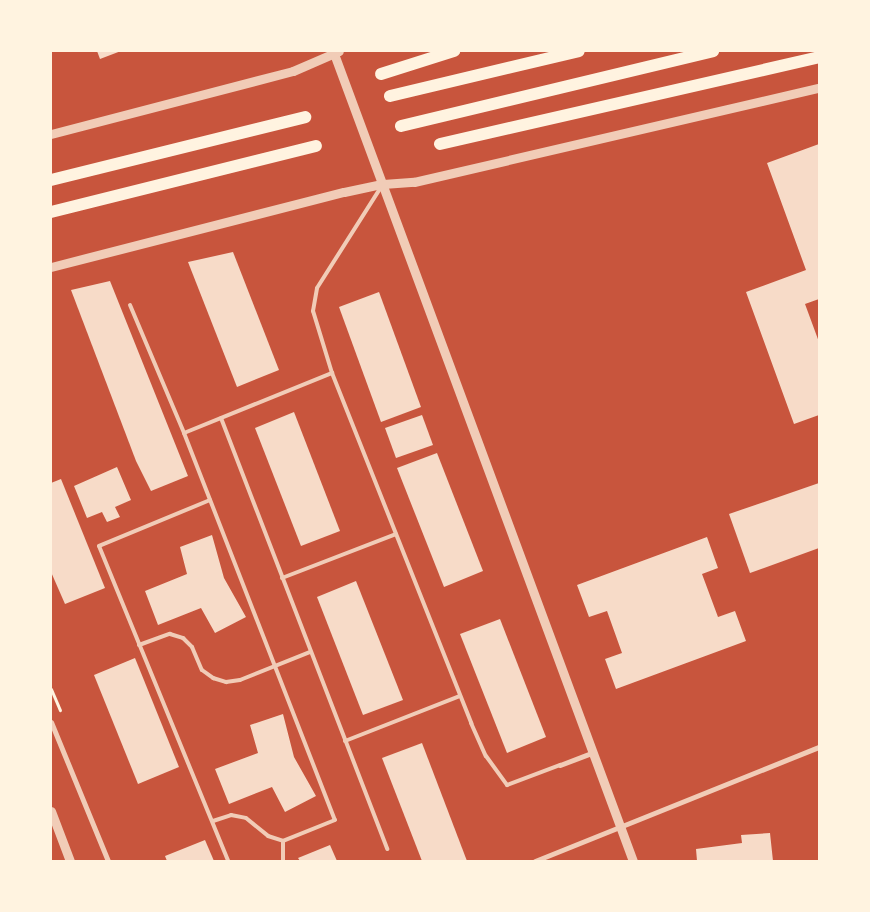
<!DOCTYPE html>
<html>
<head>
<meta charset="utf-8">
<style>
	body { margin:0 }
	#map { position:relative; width:870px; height:912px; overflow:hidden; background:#c8553d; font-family:"Zilla Slab",serif }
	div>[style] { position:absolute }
	.building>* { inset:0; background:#f7dbc8 }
	.path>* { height:3px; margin:-1.5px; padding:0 1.5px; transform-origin:1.5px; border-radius:1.5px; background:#fff3e0 }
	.service>* { height:4px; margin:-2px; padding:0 2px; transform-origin:2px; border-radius:2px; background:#f1ccb7 }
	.minor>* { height:5px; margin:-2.5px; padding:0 2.5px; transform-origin:2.5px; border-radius:2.5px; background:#f1ccb7 }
	.tertiary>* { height:9px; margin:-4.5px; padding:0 4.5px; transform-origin:4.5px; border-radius:4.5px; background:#f1ccb7 }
	.primary>* { height:12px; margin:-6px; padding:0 6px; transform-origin:6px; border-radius:6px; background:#fff3e0 }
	span { translate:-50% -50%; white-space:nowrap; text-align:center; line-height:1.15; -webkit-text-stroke:5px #fff3e0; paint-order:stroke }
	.frame { position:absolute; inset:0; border:52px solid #fff3e0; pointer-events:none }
</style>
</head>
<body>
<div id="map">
	<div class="building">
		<i style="clip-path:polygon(97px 51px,121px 51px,100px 59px)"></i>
		<i style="clip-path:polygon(819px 144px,819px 299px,805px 304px,819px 342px,819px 415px,794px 424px,746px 292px,806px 270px,767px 163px)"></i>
		<i style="clip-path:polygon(233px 252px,279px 370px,237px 387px,188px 262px)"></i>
		<i style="clip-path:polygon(110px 281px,188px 476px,151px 491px,136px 461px,71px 290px)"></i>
		<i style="clip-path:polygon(379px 292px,421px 407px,381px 422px,339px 307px)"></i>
		<i style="clip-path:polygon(294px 412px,340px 531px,301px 546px,255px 428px)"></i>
		<i style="clip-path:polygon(422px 415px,433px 445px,396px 458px,385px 428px)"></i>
		<i style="clip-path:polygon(437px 453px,483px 571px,444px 587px,397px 468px)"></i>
		<i style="clip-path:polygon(117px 467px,131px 500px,115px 507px,120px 517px,107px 522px,102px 512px,87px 518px,74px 486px)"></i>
		<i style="clip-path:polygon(61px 479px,105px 588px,65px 604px,51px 572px,51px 483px)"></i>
		<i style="clip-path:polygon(819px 483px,819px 548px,750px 573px,729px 514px)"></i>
		<i style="clip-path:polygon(212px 535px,224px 578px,246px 617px,215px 633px,201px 608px,158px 625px,145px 591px,187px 574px,180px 547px)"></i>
		<i style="clip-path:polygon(707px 537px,718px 568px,702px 574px,718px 617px,735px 611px,746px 641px,616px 689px,605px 659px,622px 653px,607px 611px,589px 617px,577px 585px)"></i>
		<i style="clip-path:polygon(356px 581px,403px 700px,363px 715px,317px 597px)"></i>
		<i style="clip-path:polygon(500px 619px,546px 737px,507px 753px,460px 634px)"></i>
		<i style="clip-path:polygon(135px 658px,179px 767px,138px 784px,94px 675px)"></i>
		<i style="clip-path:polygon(283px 714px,294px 757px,316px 796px,285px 812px,272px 787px,229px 804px,215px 769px,258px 753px,250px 725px)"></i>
		<i style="clip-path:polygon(422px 743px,467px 861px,422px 861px,382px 758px)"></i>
		<i style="clip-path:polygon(770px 833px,773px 861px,697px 861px,696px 849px,742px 843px,741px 835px)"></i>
		<i style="clip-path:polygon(205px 840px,214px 861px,167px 861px,165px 856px)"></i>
		<i style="clip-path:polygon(330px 845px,337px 861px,300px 861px,298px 858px)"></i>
	</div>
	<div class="path">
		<i style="left:51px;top:689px;width:23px;rotate:67deg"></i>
	</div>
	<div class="service">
		<i style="left:130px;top:305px;width:139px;rotate:67.1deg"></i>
		<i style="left:184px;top:433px;width:415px;rotate:68.7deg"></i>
		<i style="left:335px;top:820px;width:56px;rotate:158deg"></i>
		<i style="left:283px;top:841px;width:20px;rotate:90deg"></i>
		<i style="left:332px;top:373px;width:65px;rotate:-107deg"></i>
		<i style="left:313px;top:311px;width:23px;rotate:-80deg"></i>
		<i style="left:317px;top:288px;width:120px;rotate:-57.6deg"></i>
		<i style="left:221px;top:418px;width:462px;rotate:68.9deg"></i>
		<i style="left:184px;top:433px;width:160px;rotate:-22.1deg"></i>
		<i style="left:332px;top:373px;width:377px;rotate:68.3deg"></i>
		<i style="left:471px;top:723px;width:36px;rotate:66deg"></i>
		<i style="left:486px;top:756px;width:36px;rotate:54deg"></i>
		<i style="left:507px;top:785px;width:57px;rotate:-20.7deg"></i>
		<i style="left:210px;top:500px;width:120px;rotate:157.5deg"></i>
		<i style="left:99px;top:546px;width:340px;rotate:67.7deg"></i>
		<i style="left:282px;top:578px;width:122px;rotate:-21.1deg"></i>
		<i style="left:139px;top:645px;width:33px;rotate:-20deg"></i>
		<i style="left:170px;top:634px;width:14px;rotate:17deg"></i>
		<i style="left:183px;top:638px;width:13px;rotate:45deg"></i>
		<i style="left:192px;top:647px;width:25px;rotate:67deg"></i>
		<i style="left:202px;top:670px;width:14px;rotate:36deg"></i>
		<i style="left:213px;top:678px;width:14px;rotate:17deg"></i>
		<i style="left:226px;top:682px;width:14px;rotate:-8deg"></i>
		<i style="left:240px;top:680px;width:75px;rotate:-21.8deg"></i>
		<i style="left:345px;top:741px;width:123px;rotate:-21.4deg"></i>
		<i style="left:213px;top:821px;width:19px;rotate:-18deg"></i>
		<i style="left:231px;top:815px;width:15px;rotate:11deg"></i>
		<i style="left:246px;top:818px;width:28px;rotate:39deg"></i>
		<i style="left:268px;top:836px;width:16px;rotate:18deg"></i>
	</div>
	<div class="minor">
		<i style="left:51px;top:722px;width:150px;rotate:67.7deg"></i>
		<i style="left:560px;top:765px;width:34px;rotate:-21deg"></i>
		<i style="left:535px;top:861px;width:306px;rotate:-21.9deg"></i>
	</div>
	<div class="tertiary">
		<i style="left:333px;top:51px;width:864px;rotate:69.68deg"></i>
		<i style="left:51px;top:134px;width:250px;rotate:-14.6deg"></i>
		<i style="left:293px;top:71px;width:50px;rotate:-23.5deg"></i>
		<i style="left:51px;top:267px;width:302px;rotate:-14.4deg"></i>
		<i style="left:344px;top:192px;width:40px;rotate:-12deg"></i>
		<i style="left:383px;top:184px;width:31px;rotate:-4deg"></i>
		<i style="left:414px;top:182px;width:416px;rotate:-13.1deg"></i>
		<i style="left:51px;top:811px;width:53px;rotate:69.2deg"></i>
	</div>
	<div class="primary">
		<i style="left:381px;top:74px;width:77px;rotate:-17.5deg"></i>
		<i style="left:390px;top:96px;width:194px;rotate:-13.4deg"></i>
		<i style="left:401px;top:126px;width:321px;rotate:-13.5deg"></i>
		<i style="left:440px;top:144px;width:389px;rotate:-12.9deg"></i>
		<i style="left:51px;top:180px;width:262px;rotate:-13.9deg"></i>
		<i style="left:51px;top:212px;width:273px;rotate:-14deg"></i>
	</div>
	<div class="frame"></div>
</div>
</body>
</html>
